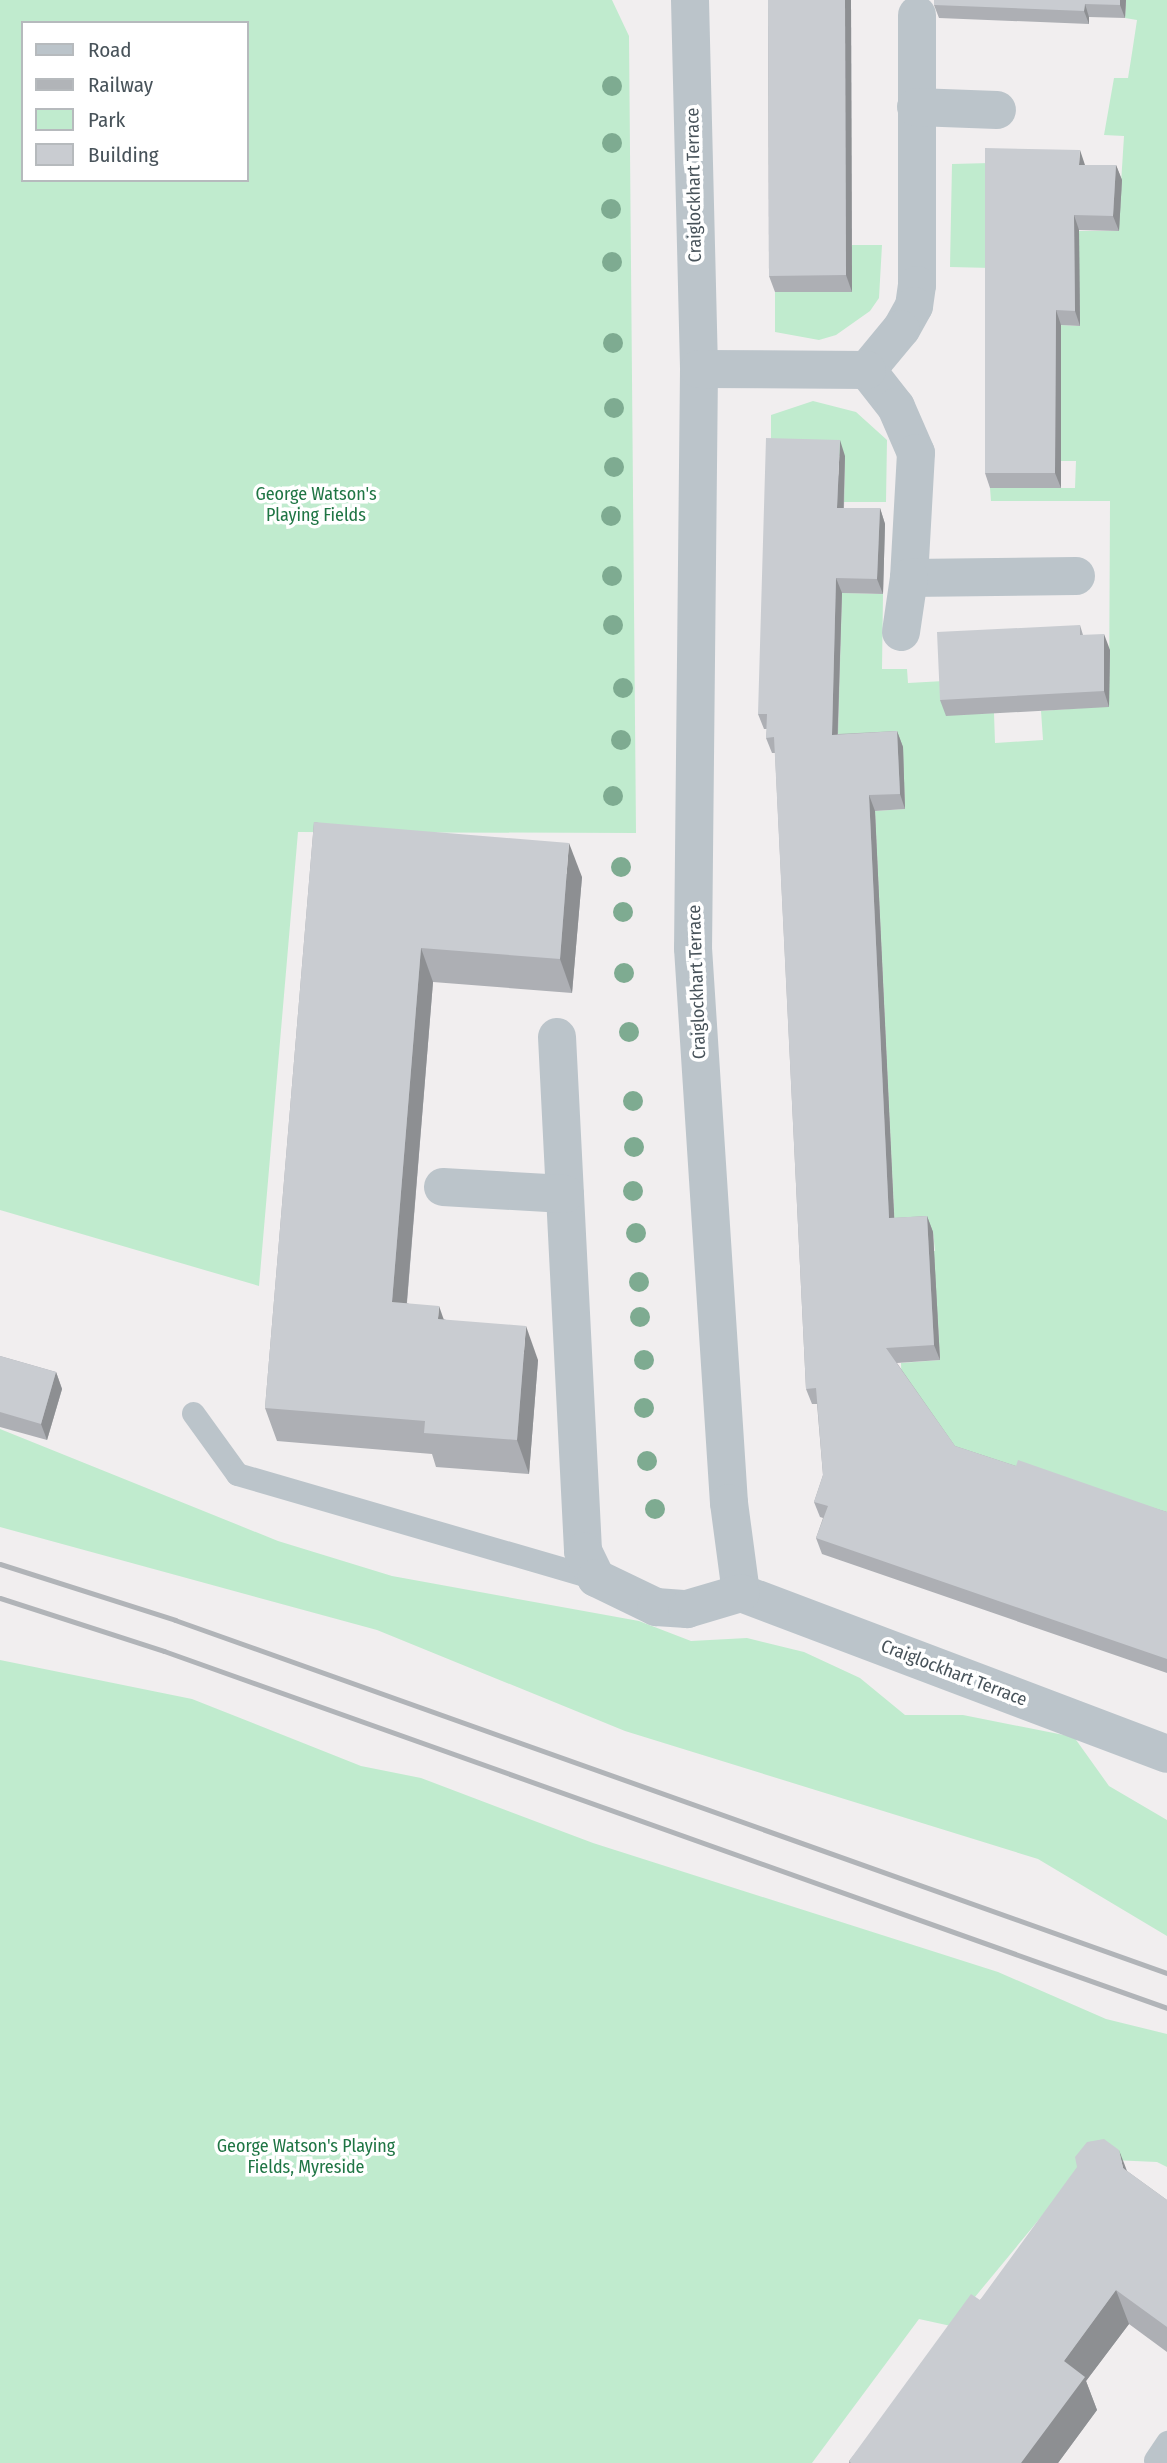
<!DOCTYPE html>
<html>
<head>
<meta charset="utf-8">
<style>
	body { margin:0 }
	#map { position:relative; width:1167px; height:2463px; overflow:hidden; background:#f1eeef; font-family:"Fira Sans Condensed",sans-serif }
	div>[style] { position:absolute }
	.green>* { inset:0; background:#c0ebce }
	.service>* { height:23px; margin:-11.5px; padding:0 11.5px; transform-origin:11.5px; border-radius:11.5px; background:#bbc4ca }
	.minor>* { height:38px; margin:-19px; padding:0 19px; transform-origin:19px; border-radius:19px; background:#bbc4ca }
	.rail>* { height:5px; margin:-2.5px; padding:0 2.5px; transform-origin:2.5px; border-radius:2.5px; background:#b1b4b8 }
	.trees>* { width:20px; height:20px; margin:-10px; border-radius:50%; background:#7eab91 }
	.wall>* { inset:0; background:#adafb4 }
	.shaded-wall>* { inset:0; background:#8d8f92 }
	.building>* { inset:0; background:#c9ccd1 }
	span { translate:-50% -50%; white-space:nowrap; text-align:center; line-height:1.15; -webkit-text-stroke:7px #fff; paint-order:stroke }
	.street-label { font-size:18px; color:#48535a }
	.park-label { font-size:18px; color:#1f7544 }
	.legend { position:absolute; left:21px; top:21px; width:228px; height:161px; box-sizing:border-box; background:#fff; border:2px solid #b6babd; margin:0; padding:9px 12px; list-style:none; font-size:21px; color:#48535a }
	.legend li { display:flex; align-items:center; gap:14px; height:35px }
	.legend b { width:35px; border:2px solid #b6babd }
</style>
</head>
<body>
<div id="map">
	<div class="green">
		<i style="clip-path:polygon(evenodd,0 0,612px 0,629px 36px,636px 833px,298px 832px,259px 1286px,0 1210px,0 0,23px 23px,247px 23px,247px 180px,23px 180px,23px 23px)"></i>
		<i style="clip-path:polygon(1126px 0,1167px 0,1167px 1571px,996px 1512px,902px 1399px,901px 1363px,940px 1360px,938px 1324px,896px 1254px,935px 1251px,933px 1232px,895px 1233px,875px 811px,905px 809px,904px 783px,838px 750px,838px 732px,842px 593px,883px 594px,882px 669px,907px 669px,908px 683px,944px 681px,946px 715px,994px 713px,995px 743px,1043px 740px,1041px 711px,1109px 706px,1110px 501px,991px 501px,990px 488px,1075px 488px,1076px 461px,1060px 461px,1060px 325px,1080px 326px,992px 268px,950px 267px,952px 164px,990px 163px,1075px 231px,1118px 231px,1124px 136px,1104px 135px,1114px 78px,1128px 78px,1132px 53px,1137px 20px,1125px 18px)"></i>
		<i style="clip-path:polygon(852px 245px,882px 245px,879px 298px,870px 311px,836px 335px,819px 340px,775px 332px,775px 292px,852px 292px)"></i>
		<i style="clip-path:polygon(813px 401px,856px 412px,887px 440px,886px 502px,844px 502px,845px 456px,771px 454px,771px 415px)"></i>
		<i style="clip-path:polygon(0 1429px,278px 1541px,392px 1576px,639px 1621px,691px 1641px,747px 1638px,804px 1652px,860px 1678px,905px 1715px,963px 1715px,1074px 1737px,1109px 1786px,1167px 1820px,1167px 1936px,1038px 1859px,625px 1731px,377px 1630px,0 1527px)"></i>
		<i style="clip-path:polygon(0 1660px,192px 1699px,361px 1766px,421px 1778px,593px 1843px,998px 1972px,1106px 2019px,1167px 2034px,1167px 2167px,1157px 2162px,1089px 2159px,951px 2326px,919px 2319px,812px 2463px,0 2463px)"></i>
	</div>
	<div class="service">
		<i style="left:193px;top:1413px;width:75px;rotate:54.2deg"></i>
		<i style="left:237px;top:1474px;width:374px;rotate:16.2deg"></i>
		<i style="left:1155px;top:2460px;width:22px;rotate:-56deg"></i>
	</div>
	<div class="minor">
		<i style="left:690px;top:0;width:369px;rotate:88.6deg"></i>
		<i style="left:699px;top:369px;width:579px;rotate:90.59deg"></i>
		<i style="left:693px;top:948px;width:556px;rotate:86.29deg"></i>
		<i style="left:729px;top:1503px;width:91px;rotate:82.4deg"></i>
		<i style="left:741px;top:1593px;width:455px;rotate:20.7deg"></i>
		<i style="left:917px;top:15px;width:270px;rotate:90deg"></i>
		<i style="left:917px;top:285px;width:21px;rotate:98deg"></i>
		<i style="left:914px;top:306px;width:26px;rotate:119deg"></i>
		<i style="left:901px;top:329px;width:53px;rotate:129.7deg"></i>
		<i style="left:867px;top:370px;width:47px;rotate:51.9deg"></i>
		<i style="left:896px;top:407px;width:50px;rotate:66.5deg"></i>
		<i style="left:916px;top:453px;width:125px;rotate:93.2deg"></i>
		<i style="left:909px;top:578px;width:167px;rotate:-0.7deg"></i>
		<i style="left:916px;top:107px;width:81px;rotate:2.1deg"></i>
		<i style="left:699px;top:369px;width:168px;rotate:0.3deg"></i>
		<i style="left:901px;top:632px;width:55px;rotate:-81.6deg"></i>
		<i style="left:557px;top:1037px;width:515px;rotate:87.1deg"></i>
		<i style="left:583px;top:1551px;width:30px;rotate:64deg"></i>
		<i style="left:596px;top:1578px;width:67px;rotate:25.8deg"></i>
		<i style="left:656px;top:1607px;width:31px;rotate:4deg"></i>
		<i style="left:687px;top:1609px;width:56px;rotate:-16.5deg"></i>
		<i style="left:443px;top:1187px;width:122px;rotate:3.3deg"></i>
	</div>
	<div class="rail">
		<i style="left:0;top:1564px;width:184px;rotate:17.7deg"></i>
		<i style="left:175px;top:1620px;width:1053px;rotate:19.59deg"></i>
		<i style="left:0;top:1598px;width:172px;rotate:17.9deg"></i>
		<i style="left:164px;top:1651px;width:1065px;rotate:19.59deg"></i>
	</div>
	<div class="trees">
		<i style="left:612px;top:86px"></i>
		<i style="left:612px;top:143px"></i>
		<i style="left:611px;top:209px"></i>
		<i style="left:612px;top:262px"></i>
		<i style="left:613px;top:343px"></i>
		<i style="left:614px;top:408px"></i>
		<i style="left:614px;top:467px"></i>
		<i style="left:611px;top:516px"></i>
		<i style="left:612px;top:576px"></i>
		<i style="left:613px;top:625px"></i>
		<i style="left:623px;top:688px"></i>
		<i style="left:621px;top:740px"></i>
		<i style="left:613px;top:796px"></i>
		<i style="left:621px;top:867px"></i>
		<i style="left:623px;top:912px"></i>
		<i style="left:624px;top:973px"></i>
		<i style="left:629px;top:1032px"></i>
		<i style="left:633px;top:1101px"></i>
		<i style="left:634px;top:1147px"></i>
		<i style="left:633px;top:1191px"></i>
		<i style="left:636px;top:1233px"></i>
		<i style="left:639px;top:1282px"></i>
		<i style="left:640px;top:1317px"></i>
		<i style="left:644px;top:1360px"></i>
		<i style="left:644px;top:1408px"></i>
		<i style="left:647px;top:1461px"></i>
		<i style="left:655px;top:1509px"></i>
	</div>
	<div class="wall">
		<i style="clip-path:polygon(768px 0,851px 0,852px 292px,775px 292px,769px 276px)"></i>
		<i style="clip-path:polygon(934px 0,1126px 0,1125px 18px,1089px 17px,1089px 24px,939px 18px,934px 5px)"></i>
		<i style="clip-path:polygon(1085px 165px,1116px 165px,1122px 180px,1119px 231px,1079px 230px,1080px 326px,1061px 325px,1061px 488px,990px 488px,985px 473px)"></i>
		<i style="clip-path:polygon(845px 456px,844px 508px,880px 508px,885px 524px,883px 594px,842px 593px,838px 734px,897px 731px,903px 747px,905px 809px,875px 811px,894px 1218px,927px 1216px,933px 1232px,940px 1360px,897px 1363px,955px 1446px,1016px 1466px,1167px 1512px,1167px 1673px,822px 1554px,816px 1538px,823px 1518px,820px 1517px,814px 1502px,823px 1475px,817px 1404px,812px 1404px,806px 1389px,775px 753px,772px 753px,766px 738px,767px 729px,764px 729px,758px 714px)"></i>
		<i style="clip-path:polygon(1080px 625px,1083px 635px,1110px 650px,1109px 707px,946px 716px,940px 700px)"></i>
		<i style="clip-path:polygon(314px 822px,582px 877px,572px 993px,433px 982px,407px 1303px,538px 1360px,529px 1474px,436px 1467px,432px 1454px,277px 1441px,265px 1408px)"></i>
		<i style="clip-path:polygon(0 1356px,56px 1372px,62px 1389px,47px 1440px,0 1427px)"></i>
		<i style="clip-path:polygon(1127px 2171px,1167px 2200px,1167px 2352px,1129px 2324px,1086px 2381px,1097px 2410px,1058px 2463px,849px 2463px,849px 2461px,980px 2300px)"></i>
	</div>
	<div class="shaded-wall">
		<i style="clip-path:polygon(845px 0,851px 0,852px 292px,846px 275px)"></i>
		<i style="clip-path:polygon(1120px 0,1126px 0,1125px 18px,1120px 5px)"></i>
		<i style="clip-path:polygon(1085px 4px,1089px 17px,1089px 24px,1084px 11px)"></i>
		<i style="clip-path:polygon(1080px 150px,1085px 165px,1079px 165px)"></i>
		<i style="clip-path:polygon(1116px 165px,1122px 180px,1119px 231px,1113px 216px)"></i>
		<i style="clip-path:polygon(1074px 215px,1079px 230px,1080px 326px,1075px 311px)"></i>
		<i style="clip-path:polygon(1056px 310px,1061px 325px,1061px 488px,1055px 473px)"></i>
		<i style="clip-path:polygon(840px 440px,845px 456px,843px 523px,837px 508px)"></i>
		<i style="clip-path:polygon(880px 508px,885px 524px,883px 594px,877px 579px)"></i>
		<i style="clip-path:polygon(836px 578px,842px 593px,837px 750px,832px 735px)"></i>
		<i style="clip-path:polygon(1104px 634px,1110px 650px,1109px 707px,1104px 691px)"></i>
		<i style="clip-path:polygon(897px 731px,903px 747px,905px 809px,900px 794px)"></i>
		<i style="clip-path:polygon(869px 795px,875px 811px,895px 1233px,889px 1218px)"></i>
		<i style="clip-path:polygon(569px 843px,582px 877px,572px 993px,560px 959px)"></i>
		<i style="clip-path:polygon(421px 948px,433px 982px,404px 1336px,392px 1302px)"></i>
		<i style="clip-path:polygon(927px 1216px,933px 1232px,940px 1360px,934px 1345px)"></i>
		<i style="clip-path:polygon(439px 1306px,451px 1340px,438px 1319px)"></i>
		<i style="clip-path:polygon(526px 1326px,538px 1360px,529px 1474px,517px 1440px)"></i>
		<i style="clip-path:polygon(56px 1372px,62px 1389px,47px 1440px,41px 1424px)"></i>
		<i style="clip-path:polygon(1119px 2150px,1132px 2184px,1123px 2168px)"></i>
		<i style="clip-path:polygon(1116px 2290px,1129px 2324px,1086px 2381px,1097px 2410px,1058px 2463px,1021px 2463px,1064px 2361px)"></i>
	</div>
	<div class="building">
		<i style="clip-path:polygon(768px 0,845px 0,846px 275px,769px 276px)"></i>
		<i style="clip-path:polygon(934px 0,1120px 0,1120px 5px,1085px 4px,1084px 11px,934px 5px)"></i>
		<i style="clip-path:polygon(985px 148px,1080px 150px,1079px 165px,1116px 165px,1113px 216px,1074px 215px,1075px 311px,1056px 310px,1055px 473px,985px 473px)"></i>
		<i style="clip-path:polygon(766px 438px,840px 440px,837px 508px,880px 508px,877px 579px,836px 578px,832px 735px,897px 731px,900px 794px,869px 795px,889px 1218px,927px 1216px,934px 1345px,886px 1348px,955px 1446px,1016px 1466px,1018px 1460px,1167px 1512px,1167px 1659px,816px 1538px,828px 1506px,814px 1502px,823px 1475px,816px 1388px,806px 1389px,774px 737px,766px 738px,767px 714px,758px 714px)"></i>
		<i style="clip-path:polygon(1080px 625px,1080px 635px,1104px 634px,1104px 691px,940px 700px,937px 632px)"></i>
		<i style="clip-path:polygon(314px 822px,569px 843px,560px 959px,421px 948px,392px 1302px,439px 1306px,438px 1319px,526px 1326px,517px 1440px,424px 1433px,425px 1421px,265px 1408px)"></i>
		<i style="clip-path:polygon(0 1356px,56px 1372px,41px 1424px,0 1412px)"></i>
		<i style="clip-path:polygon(1104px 2139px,1119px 2150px,1123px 2168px,1167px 2200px,1167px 2327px,1116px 2290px,1064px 2361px,1085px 2377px,1021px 2463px,851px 2463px,849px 2461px,971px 2294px,980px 2300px,1077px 2167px,1075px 2157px,1087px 2142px)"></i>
	</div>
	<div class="street-label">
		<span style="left:694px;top:185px;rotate:-91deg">Craiglockhart Terrace</span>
		<span style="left:697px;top:982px;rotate:-92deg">Craiglockhart Terrace</span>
		<span style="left:954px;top:1673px;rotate:21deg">Craiglockhart Terrace</span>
	</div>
	<div class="park-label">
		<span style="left:316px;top:505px">George Watson's<br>Playing Fields</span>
		<span style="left:306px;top:2157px">George Watson's Playing<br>Fields, Myreside</span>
	</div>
	<ul class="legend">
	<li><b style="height:9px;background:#bbc4ca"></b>Road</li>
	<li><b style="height:9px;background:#b1b4b8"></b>Railway</li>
	<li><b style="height:19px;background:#c0ebce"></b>Park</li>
	<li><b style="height:19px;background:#c9ccd1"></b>Building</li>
	</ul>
</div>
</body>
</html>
